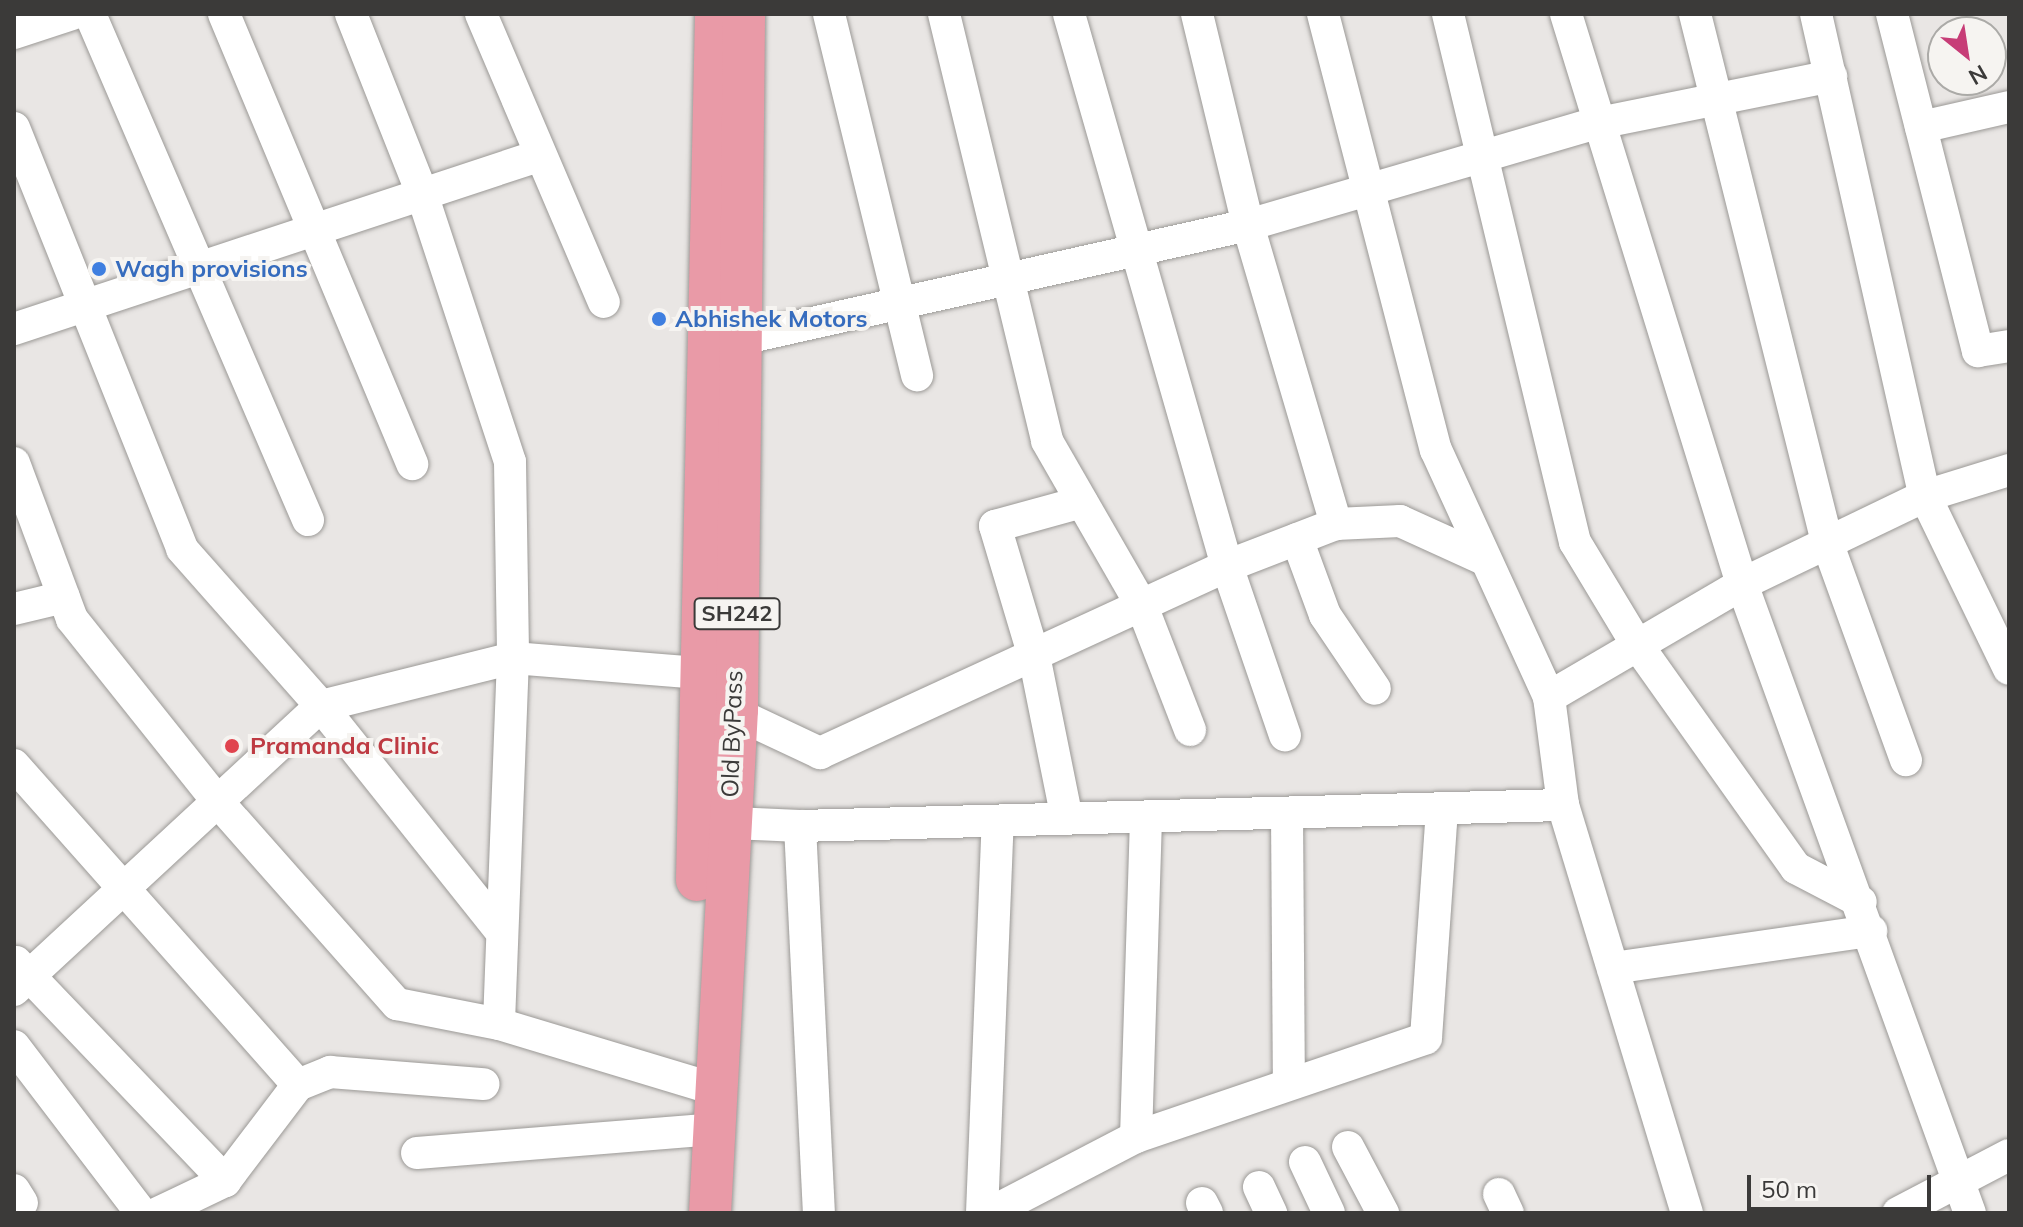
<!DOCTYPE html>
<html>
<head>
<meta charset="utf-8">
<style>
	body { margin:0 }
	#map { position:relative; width:2023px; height:1227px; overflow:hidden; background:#e9e6e4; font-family:Mulish,sans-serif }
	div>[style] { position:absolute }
	.roads { filter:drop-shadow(0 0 2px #9b9996) drop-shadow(0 0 2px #9b9996) }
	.minor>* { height:32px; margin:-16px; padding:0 16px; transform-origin:16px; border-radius:16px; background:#fff }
	.major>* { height:42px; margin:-21px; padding:0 21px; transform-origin:21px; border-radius:21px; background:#e99aa7 }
	.dots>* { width:22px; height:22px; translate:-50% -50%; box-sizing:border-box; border:4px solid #f6f4f1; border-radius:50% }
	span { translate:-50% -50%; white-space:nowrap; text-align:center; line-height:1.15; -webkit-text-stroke:8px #f6f4f1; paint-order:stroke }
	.shield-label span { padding:2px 6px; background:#f6f4f1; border:2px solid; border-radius:6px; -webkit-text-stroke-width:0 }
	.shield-label { font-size:22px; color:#3b3a39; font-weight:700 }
	.shop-label { font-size:24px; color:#366cbe; font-weight:700 }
	.left { translate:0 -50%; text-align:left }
	.street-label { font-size:24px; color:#3b3a39 }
	.health-label { font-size:24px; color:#be3a42; font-weight:700 }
	.frame { position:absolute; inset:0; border:16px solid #3b3a39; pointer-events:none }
	.north { position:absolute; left:1927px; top:16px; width:80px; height:80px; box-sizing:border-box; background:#f6f4f1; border:2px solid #abaaa7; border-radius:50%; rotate:150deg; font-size:22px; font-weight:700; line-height:32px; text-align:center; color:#3b3a39 }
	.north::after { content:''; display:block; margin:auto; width:28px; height:36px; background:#c73d77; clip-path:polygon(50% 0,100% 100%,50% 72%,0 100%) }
	.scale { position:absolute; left:1747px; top:1175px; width:184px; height:36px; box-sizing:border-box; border:4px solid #3b3a39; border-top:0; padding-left:10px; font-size:24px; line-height:28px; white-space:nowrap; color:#3b3a39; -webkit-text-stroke:6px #f6f4f1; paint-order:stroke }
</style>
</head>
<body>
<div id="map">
	<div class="roads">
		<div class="minor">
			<i style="left:90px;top:14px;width:551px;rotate:66.69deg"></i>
			<i style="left:224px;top:14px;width:488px;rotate:67.3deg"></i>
			<i style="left:351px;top:14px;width:190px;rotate:68.4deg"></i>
			<i style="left:421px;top:191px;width:285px;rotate:71.8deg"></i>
			<i style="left:510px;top:462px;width:196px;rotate:89.1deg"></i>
			<i style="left:513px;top:658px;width:366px;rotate:92.2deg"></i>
			<i style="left:481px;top:14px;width:313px;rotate:66.9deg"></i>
			<i style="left:829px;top:14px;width:372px;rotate:76.3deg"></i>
			<i style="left:944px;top:14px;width:439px;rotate:76.4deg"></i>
			<i style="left:1047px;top:441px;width:190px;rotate:60.1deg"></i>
			<i style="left:1142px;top:606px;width:133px;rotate:68.8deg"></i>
			<i style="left:1069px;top:14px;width:574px;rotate:74.03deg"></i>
			<i style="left:1227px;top:566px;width:179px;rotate:71.1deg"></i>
			<i style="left:1197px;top:14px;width:217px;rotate:76.4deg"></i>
			<i style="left:1248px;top:225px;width:312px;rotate:73.6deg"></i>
			<i style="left:1323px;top:14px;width:450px;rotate:75.5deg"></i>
			<i style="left:1436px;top:450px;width:272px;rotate:65.4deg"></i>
			<i style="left:1549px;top:697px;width:109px;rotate:82.6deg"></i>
			<i style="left:1563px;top:805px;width:426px;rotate:73.1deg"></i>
			<i style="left:1448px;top:14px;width:543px;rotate:76.48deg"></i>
			<i style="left:1575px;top:542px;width:118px;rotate:58.9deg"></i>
			<i style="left:1636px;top:643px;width:276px;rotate:54.6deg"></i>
			<i style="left:1796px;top:868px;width:73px;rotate:27.6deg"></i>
			<i style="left:1566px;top:14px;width:597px;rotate:72.84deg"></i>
			<i style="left:1742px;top:584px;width:669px;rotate:70.08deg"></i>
			<i style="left:1695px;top:14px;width:544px;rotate:75.96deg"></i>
			<i style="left:1827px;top:542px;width:232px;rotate:70.1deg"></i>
			<i style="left:1816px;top:14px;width:494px;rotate:77.3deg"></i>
			<i style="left:1925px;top:496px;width:192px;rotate:64.1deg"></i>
			<i style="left:1892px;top:14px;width:348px;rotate:75.7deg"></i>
			<i style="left:1978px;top:351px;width:31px;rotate:-9deg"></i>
			<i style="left:14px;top:33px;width:61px;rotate:-18.1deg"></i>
			<i style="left:1921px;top:127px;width:90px;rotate:-12.8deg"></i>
			<i style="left:14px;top:128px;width:453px;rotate:68.2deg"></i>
			<i style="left:182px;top:549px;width:210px;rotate:48.5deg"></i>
			<i style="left:321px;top:706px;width:285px;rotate:51.4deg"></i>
			<i style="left:14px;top:329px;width:552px;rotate:-18.27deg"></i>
			<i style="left:719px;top:344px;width:542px;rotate:-12.68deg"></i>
			<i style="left:1248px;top:225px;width:360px;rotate:-16.3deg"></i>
			<i style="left:1594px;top:124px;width:242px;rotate:-11.4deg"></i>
			<i style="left:14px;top:463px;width:166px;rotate:69.6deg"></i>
			<i style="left:72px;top:619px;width:234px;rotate:51.4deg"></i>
			<i style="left:218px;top:802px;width:270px;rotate:48.5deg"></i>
			<i style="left:397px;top:1004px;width:104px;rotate:11.1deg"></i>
			<i style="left:499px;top:1024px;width:228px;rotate:16.8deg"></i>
			<i style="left:1297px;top:539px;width:81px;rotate:69.8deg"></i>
			<i style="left:1325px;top:615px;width:89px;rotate:56deg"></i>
			<i style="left:14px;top:609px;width:51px;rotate:-13.5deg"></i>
			<i style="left:1549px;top:697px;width:224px;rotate:-30.3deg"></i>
			<i style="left:1742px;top:584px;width:203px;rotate:-25.7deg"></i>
			<i style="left:1925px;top:496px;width:88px;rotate:-17.2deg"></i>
			<i style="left:718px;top:705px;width:113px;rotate:25.2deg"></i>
			<i style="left:820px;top:753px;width:448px;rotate:-24.7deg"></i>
			<i style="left:1227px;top:566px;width:117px;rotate:-21.1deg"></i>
			<i style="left:1336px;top:524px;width:64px;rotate:-2.7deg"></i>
			<i style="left:1400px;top:521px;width:94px;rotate:24.4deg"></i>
			<i style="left:14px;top:765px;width:428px;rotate:48.4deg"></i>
			<i style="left:1287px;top:813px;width:266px;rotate:89.6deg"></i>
			<i style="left:1067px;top:819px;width:162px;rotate:-101.4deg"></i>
			<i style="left:1035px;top:660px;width:140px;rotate:-106.6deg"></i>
			<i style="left:995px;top:526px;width:90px;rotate:-15.4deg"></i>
			<i style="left:710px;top:822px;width:90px;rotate:2.5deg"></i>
			<i style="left:800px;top:826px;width:763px;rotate:-1.58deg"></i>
			<i style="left:800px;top:826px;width:387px;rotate:87.2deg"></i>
			<i style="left:16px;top:962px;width:303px;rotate:46.3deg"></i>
			<i style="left:1613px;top:968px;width:261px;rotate:-8.2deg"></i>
			<i style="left:14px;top:990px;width:418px;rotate:-42.8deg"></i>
			<i style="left:321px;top:706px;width:198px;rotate:-14deg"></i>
			<i style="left:513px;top:658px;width:213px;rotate:4.6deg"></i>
			<i style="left:14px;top:1046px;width:210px;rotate:52.7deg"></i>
			<i style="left:1136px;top:1137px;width:320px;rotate:-88.2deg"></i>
			<i style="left:1348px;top:1147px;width:75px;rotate:62.1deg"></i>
			<i style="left:417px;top:1153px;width:298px;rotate:-4.6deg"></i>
			<i style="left:1305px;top:1162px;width:56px;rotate:64.8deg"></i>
			<i style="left:1259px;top:1187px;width:29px;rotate:65deg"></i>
			<i style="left:14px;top:1190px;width:15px;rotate:58deg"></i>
			<i style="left:1499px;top:1194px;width:21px;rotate:65deg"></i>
			<i style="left:1202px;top:1203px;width:11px;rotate:63deg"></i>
			<i style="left:158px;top:1213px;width:74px;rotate:-25.5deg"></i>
			<i style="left:225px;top:1181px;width:121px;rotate:-52.8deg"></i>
			<i style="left:298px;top:1085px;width:35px;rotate:-22deg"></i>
			<i style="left:330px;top:1072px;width:154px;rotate:4.5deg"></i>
			<i style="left:982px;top:1213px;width:392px;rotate:-87.7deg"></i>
			<i style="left:990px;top:1213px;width:165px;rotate:-27.5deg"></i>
			<i style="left:1136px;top:1137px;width:306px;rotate:-18.8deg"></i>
			<i style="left:1426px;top:1038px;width:230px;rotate:-86deg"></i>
			<i style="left:1898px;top:1213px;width:125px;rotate:-27.6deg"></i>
		</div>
		<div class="major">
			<i style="left:697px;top:880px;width:866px;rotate:-88.74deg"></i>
			<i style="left:710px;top:1213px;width:504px;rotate:-86.93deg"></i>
			<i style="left:737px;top:710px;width:696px;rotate:-89.42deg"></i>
		</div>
	</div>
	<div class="dots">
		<i style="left:99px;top:269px;background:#3f7fe0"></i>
		<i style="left:659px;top:319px;background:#3f7fe0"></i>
		<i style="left:232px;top:746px;background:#e0444e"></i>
	</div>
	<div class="shield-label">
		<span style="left:737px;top:614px">SH242</span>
	</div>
	<div class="shop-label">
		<span class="left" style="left:115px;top:269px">Wagh provisions</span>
		<span class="left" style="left:675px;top:319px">Abhishek Motors</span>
	</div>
	<div class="street-label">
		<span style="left:732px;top:734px;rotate:-88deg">Old ByPass</span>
	</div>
	<div class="health-label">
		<span class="left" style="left:250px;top:746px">Pramanda Clinic</span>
	</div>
	<div class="frame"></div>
	<div class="north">N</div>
	<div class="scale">50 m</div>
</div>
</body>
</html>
